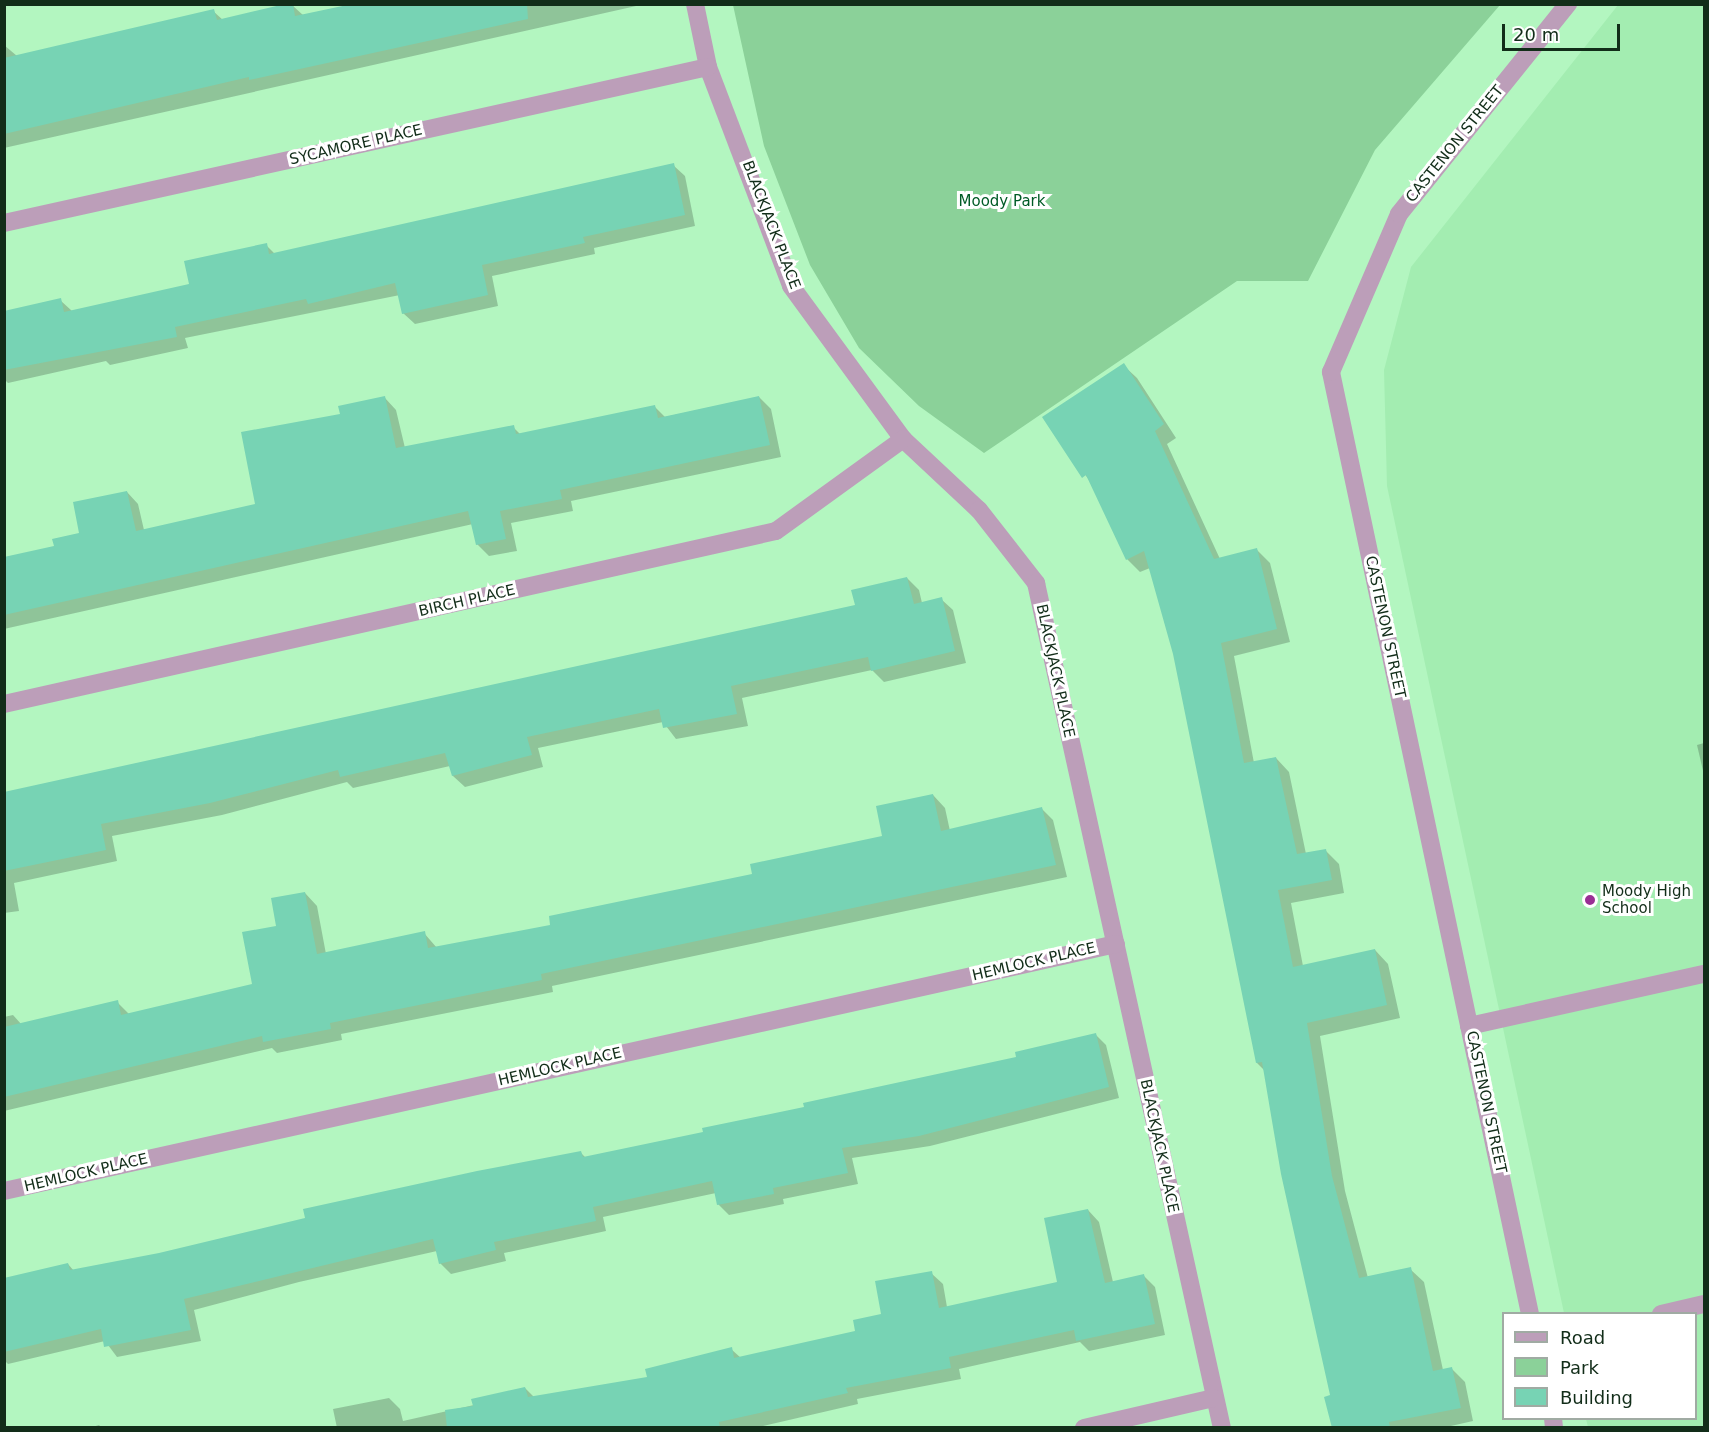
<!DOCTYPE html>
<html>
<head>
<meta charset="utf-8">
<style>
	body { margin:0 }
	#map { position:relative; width:1709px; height:1432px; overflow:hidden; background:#b3f6c0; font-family:"DejaVu Sans",sans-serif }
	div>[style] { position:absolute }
	.built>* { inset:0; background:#a3edb1 }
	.green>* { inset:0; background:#8bd199 }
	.shadow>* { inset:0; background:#0003 }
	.building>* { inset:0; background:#77d3b4 }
	.lane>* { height:18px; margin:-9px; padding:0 9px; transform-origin:9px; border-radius:9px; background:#bc9eb9 }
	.street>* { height:18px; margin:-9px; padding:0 9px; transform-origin:9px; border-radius:9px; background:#bc9eb9 }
	.dots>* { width:16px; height:16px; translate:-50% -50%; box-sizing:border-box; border:3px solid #fff; border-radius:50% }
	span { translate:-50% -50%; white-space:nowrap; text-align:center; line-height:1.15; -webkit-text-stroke:6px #fff; paint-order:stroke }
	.street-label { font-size:15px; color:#122d19 }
	.park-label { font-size:15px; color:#005b26 }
	.poi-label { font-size:15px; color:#122d19 }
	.left { translate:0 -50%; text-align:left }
	.frame { position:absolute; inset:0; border:6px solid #122d19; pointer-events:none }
	.legend { position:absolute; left:1502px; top:1312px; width:195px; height:108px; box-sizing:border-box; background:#fff; border:2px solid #a0aba3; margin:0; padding:8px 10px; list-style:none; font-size:18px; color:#122d19 }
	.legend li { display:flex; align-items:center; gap:12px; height:30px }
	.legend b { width:30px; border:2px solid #a0aba3 }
	.scale { position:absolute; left:1502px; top:24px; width:118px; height:27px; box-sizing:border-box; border:3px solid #122d19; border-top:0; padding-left:8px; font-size:18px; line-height:21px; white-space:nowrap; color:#122d19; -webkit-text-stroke:4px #fff; paint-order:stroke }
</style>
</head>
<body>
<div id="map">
	<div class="built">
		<i style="clip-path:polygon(1618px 5px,1704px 5px,1704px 1427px,1588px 1427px,1586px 1419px,1696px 1418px,1696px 1314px,1564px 1313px,1387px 486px,1384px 370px,1411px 267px)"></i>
	</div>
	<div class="green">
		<i style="clip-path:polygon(733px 5px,733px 4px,1500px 5px,1375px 150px,1308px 281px,1237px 281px,984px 453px,919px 406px,859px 348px,810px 265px,764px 146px)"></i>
	</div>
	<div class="shadow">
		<i style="clip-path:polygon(359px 4px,645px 4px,4px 148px,4px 45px,17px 56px,213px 11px,223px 20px,292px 5px,304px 16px)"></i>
		<i style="clip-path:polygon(673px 165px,685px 176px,695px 226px,594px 248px,595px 254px,492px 276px,498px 306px,415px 324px,403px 313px,400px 295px,185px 338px,188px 348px,110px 365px,106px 361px,8px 383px,4px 379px,4px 313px,60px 300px,72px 311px,190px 285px,266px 245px,275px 254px)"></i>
		<i style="clip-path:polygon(1123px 365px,1137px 378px,1176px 438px,1167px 444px,1220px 559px,1257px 550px,1270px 563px,1290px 642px,1234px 656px,1254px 763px,1276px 758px,1289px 772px,1306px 854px,1326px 851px,1339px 864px,1344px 893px,1291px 903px,1303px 966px,1375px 950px,1388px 964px,1400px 1018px,1320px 1036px,1345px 1191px,1368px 1278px,1410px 1269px,1424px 1282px,1443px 1370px,1452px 1369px,1465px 1382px,1473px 1421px,1442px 1428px,1333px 1428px,1332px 1397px,1265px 1071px,1257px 1063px,1174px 654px,1150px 568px,1140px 572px,1127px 559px,1094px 487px,1044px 417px)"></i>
		<i style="clip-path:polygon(759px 397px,771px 409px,781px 457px,571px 501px,573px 511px,511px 523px,517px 551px,489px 556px,477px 544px,473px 524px,4px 629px,4px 558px,55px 547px,81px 534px,127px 492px,138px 504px,144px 530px,256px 505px,342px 415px,385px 398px,396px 410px,405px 448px,513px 427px,521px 435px,654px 406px,665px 417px)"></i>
		<i style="clip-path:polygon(907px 578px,919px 590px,922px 603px,941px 599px,953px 610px,966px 663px,884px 682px,872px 670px,742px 698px,748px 726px,676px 739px,663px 722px,538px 748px,543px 767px,465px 787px,453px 776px,450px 766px,353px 788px,347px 782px,222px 815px,112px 836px,117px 861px,14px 883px,19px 911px,4px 913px,4px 794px,857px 606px)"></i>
		<i style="clip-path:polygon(1704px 743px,1704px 775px,1697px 745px)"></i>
		<i style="clip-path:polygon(933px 795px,945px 808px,950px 831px,1041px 808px,1053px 820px,1067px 877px,552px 986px,553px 992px,341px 1034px,342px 1040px,277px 1053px,272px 1048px,4px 1111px,4px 1017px,13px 1015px,22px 1025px,117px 1002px,130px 1015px,254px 985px,278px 927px,305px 893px,317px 906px,326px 954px,424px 933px,437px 948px,552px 926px,754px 875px,884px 837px)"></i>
		<i style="clip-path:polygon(1095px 1034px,1106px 1045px,1119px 1098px,930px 1146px,852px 1158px,858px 1184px,783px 1199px,784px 1204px,729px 1215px,718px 1204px,716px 1193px,603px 1217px,606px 1231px,504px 1253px,506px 1261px,451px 1274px,440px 1263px,437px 1251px,299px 1282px,194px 1310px,201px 1341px,117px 1357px,105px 1341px,8px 1364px,4px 1360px,4px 1281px,68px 1264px,74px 1271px,160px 1255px,581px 1153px,586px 1158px,704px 1133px,1018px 1058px)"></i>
		<i style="clip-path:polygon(1088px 1210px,1099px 1222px,1113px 1282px,1144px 1276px,1155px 1287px,1165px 1335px,1089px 1351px,1080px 1342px,959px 1369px,961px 1379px,857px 1399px,858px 1404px,754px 1428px,337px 1428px,333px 1409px,389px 1398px,400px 1409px,403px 1421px,474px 1405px,525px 1388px,534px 1397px,649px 1378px,731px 1349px,741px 1358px,857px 1332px,883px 1315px,931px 1273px,943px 1284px,947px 1307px,1059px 1284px)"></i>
		<i style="clip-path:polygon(99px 1425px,102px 1428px,89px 1428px)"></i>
	</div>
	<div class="building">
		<i style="clip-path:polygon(285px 4px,293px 4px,295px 16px,352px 4px,527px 4px,528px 19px,249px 80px,249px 77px,4px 134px,4px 58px,214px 9px,217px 20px)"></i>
		<i style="clip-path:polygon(674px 163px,685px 215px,583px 237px,585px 243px,482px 265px,488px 295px,402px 314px,395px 283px,308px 304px,306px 299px,175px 327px,177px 337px,4px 370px,4px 311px,61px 298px,64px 312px,189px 284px,184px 261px,267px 243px,269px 254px)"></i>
		<i style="clip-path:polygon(1124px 363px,1164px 424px,1155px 431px,1214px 559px,1257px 548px,1277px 629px,1221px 643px,1244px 763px,1276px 757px,1297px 854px,1326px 849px,1332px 880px,1278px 890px,1293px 967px,1375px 949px,1387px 1005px,1307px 1023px,1332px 1176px,1359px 1278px,1411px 1267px,1433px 1371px,1452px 1367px,1461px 1408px,1389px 1422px,1390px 1428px,1332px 1428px,1324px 1397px,1330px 1395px,1281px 1174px,1262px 1062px,1256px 1063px,1173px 654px,1144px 551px,1126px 560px,1086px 475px,1082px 478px,1042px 417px)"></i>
		<i style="clip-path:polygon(385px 396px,396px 448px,514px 425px,516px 434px,655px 405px,658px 418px,759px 396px,770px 445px,560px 490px,562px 499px,500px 511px,506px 539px,476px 545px,468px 511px,4px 615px,4px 557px,54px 546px,52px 539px,79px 533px,73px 502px,127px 491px,136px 531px,255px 504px,241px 432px,340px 414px,338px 406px)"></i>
		<i style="clip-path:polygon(907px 577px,914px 604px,942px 597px,955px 651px,871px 671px,868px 657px,731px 686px,737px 714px,663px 728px,659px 709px,527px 737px,532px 755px,452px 776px,445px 753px,340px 777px,338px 770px,210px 803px,101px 824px,106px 850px,4px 871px,4px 792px,855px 605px,851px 590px)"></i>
		<i style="clip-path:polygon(933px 794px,941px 831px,1042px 807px,1056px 865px,541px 974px,542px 980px,330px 1023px,331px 1029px,263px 1042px,262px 1036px,4px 1097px,4px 1027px,118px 1000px,121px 1015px,252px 984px,242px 932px,276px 926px,271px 898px,305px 892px,317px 954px,425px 931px,428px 948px,550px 925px,549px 916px,752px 874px,750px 864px,882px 836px,876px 806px)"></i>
		<i style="clip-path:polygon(1096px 1033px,1109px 1087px,919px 1136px,842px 1148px,848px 1173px,773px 1188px,774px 1194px,717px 1205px,712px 1181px,593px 1207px,596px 1221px,494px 1242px,496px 1250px,439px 1264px,433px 1239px,184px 1299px,191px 1330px,104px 1347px,101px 1329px,4px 1352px,4px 1278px,68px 1263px,70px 1270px,159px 1253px,305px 1218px,303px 1209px,477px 1171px,581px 1151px,583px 1157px,703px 1132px,702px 1128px,804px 1107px,803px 1103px,1016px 1057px,1015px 1052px)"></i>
		<i style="clip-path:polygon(1088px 1209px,1105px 1283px,1144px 1274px,1155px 1324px,1076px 1341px,1074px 1330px,949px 1357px,951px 1368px,846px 1388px,848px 1393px,719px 1422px,720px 1428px,447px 1428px,445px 1410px,473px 1406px,471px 1399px,525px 1387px,528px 1397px,647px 1377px,645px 1369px,732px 1347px,734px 1358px,855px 1331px,853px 1320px,881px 1314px,875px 1281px,932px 1271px,939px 1308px,1057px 1282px,1044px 1218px)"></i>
	</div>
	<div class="lane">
		<i style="left:1469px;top:1026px;width:241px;rotate:-12.5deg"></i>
		<i style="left:1661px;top:1314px;width:44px;rotate:-13.1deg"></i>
	</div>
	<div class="street">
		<i style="left:695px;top:4px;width:64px;rotate:78.3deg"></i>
		<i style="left:708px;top:67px;width:234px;rotate:69.2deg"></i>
		<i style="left:791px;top:286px;width:190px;rotate:53.8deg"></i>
		<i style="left:903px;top:439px;width:104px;rotate:43.1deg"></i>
		<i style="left:979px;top:510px;width:93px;rotate:52deg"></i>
		<i style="left:1036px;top:583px;width:865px;rotate:77.59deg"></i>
		<i style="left:4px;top:223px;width:721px;rotate:-12.49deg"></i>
		<i style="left:4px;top:704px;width:791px;rotate:-12.63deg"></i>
		<i style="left:776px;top:531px;width:157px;rotate:-35.9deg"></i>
		<i style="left:4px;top:1191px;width:1139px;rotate:-12.52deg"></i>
		<i style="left:1530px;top:1314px;width:963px;rotate:-101.93deg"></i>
		<i style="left:1331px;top:372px;width:172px;rotate:-66.7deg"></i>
		<i style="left:1399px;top:214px;width:270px;rotate:-51.2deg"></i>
		<i style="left:1553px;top:1418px;width:10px;rotate:84deg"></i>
		<i style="left:1084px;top:1428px;width:133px;rotate:-13deg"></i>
	</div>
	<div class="dots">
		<i style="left:1590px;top:900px;background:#993094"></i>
	</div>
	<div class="street-label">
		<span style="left:1455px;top:144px;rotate:-51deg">CASTENON STREET</span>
		<span style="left:356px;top:145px;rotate:-13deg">SYCAMORE PLACE</span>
		<span style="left:771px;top:225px;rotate:69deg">BLACKJACK PLACE</span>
		<span style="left:467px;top:601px;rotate:-13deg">BIRCH PLACE</span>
		<span style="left:1385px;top:627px;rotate:78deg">CASTENON STREET</span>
		<span style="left:1055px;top:671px;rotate:78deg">BLACKJACK PLACE</span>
		<span style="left:1034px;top:962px;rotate:-13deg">HEMLOCK PLACE</span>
		<span style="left:560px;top:1067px;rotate:-13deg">HEMLOCK PLACE</span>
		<span style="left:1486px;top:1102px;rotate:78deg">CASTENON STREET</span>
		<span style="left:1159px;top:1146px;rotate:78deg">BLACKJACK PLACE</span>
		<span style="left:86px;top:1173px;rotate:-13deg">HEMLOCK PLACE</span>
	</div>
	<div class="park-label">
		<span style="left:1002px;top:202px">Moody Park</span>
	</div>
	<div class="poi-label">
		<span class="left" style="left:1602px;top:900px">Moody High<br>School</span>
	</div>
	<div class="frame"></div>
	<ul class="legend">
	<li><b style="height:8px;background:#bc9eb9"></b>Road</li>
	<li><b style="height:16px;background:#8bd199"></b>Park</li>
	<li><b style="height:16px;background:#77d3b4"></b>Building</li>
	</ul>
	<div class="scale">20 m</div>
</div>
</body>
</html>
